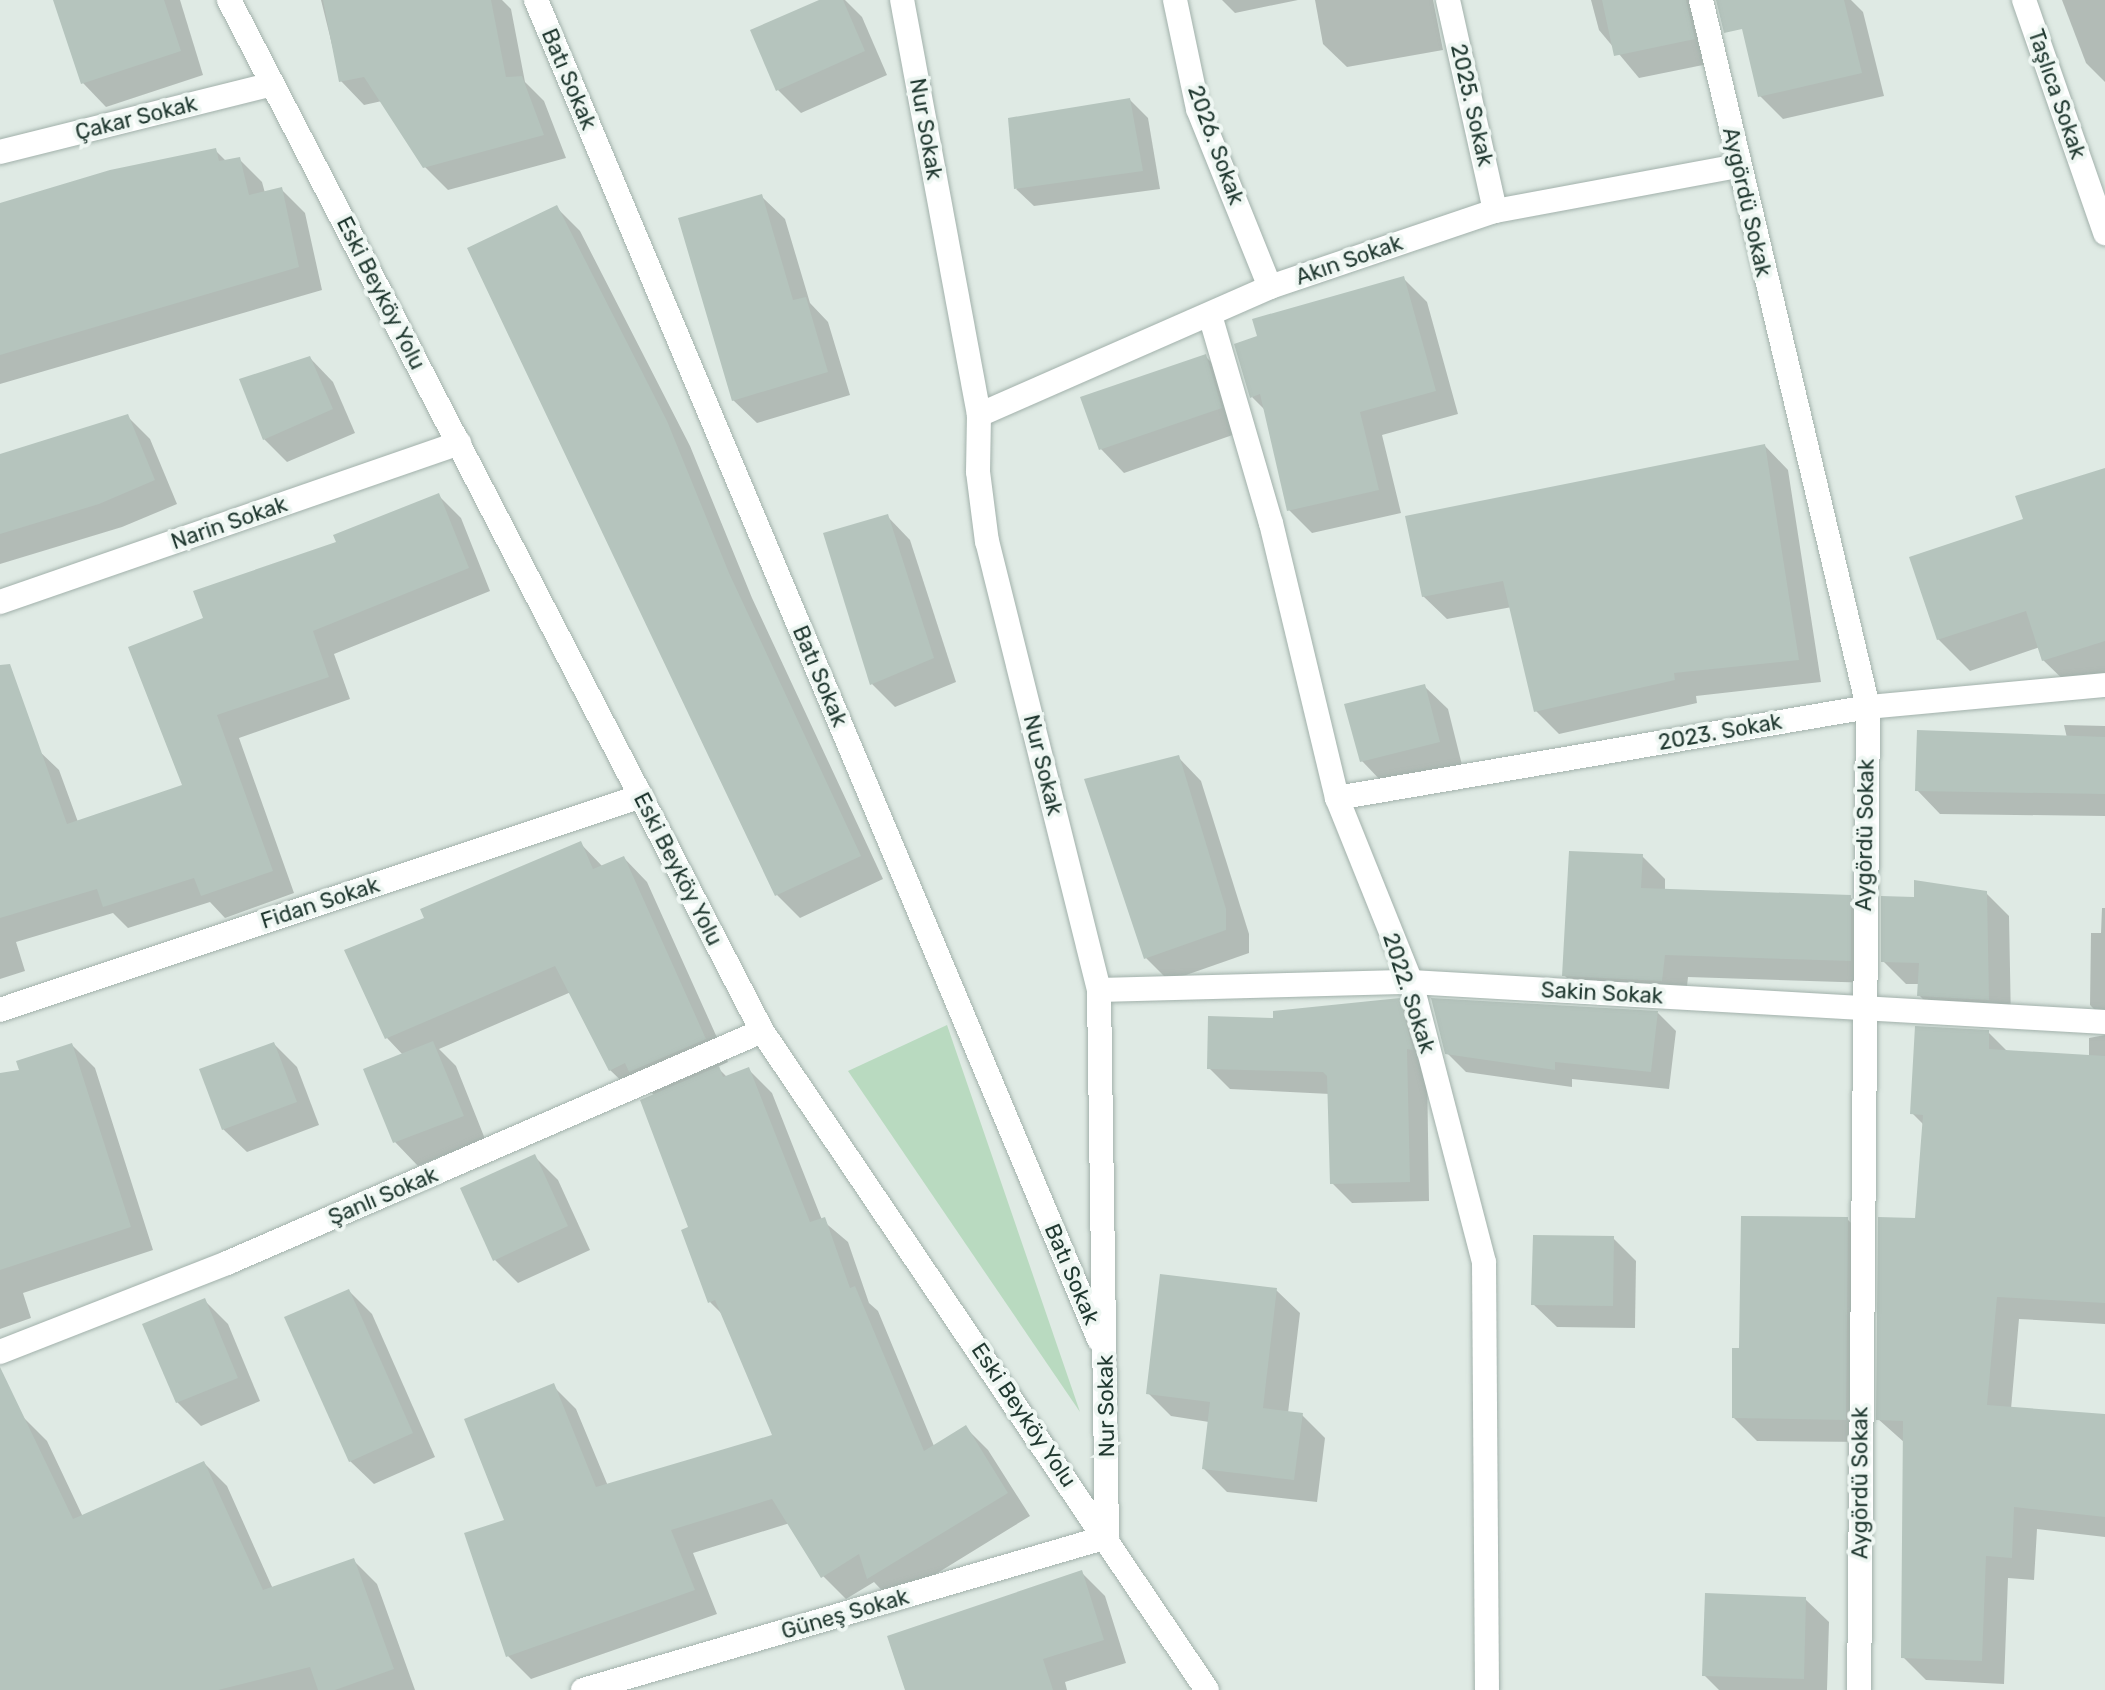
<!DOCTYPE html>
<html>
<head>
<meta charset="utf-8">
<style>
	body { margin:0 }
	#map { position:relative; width:2105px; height:1690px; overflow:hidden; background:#dfeae4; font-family:Rubik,sans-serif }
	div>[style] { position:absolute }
	.green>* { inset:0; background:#b9dac0 }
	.shadow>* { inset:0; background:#0003 }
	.building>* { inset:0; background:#b5c4bd }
	.roads { filter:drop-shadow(0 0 2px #a2b1ab) drop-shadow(0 0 2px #a2b1ab) }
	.street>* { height:24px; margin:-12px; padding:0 12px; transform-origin:12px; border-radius:12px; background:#fff }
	span { translate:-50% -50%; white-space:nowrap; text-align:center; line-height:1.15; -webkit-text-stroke:8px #eff7f3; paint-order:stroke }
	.street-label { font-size:22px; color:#213931 }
</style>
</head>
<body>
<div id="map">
	<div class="green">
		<i style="clip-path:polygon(947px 1025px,1080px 1412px,848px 1071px)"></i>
	</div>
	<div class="shadow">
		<i style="clip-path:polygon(55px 0,180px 0,203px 75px,106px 107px,83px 83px)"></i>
		<i style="clip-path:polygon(321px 0,502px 0,511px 9px,525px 82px,544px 101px,566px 158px,448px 190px,425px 167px,382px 101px,364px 105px,341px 81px)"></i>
		<i style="clip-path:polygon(824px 0,845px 0,862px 17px,887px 75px,801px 113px,778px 90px)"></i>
		<i style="clip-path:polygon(1222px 0,1298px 0,1235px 13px)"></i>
		<i style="clip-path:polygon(1315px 0,1433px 0,1443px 50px,1347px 67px,1323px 44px)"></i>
		<i style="clip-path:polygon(1591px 0,1694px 0,1708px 64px,1639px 78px,1599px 30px)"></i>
		<i style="clip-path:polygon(1793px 0,1851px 0,1863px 12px,1884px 96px,1783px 119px,1760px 96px)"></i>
		<i style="clip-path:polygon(2062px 0,2105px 0,2105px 82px,2086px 63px)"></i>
		<i style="clip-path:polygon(1130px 100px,1148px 118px,1160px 189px,1034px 206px,1016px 189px)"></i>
		<i style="clip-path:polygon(215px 150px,226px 161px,239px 159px,262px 182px,265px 193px,282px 190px,305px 213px,322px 290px,0 384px,0 204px)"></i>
		<i style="clip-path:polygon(761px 196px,785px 219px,810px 303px,828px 322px,850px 395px,757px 423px,733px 400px)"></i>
		<i style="clip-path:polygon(557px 208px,580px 231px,690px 446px,752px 598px,883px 879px,800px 918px,777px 895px)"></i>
		<i style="clip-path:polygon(1404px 279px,1427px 302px,1458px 414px,1382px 435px,1401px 513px,1312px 533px,1289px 510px,1266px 411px,1252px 397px)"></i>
		<i style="clip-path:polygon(1205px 356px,1229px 380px,1244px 431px,1124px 473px,1101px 449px,1083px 399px)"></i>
		<i style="clip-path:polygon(310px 358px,333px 382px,355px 433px,287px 462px,264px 439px)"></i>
		<i style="clip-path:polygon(127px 416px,150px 439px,177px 504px,122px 527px,0 564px,0 456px)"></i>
		<i style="clip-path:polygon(1765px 446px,1788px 470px,1821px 682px,1696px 696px,1697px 703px,1559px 734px,1536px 711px,1512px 607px,1447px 619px,1423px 596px)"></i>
		<i style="clip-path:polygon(2105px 470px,2105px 681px,2075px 691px,2043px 660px,2040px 647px,1970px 671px,1938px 639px,2025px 520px)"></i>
		<i style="clip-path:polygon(438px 495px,461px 518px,490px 591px,334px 654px,350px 699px,239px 738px,294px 893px,225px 918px,210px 902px,128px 928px,113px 913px,16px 942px,25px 971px,0 979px,0 749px,36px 748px,59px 770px,78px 822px,185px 787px,205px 619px,338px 544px)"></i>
		<i style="clip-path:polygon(887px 516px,910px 540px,956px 682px,895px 707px,872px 684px)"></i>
		<i style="clip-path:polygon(1424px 686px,1448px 709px,1462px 765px,1385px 785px,1362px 761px)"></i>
		<i style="clip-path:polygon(2064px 725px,2105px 726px,2105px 816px,1940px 814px,1917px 790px,2067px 738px)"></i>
		<i style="clip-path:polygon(1178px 757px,1201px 781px,1249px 934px,1249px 953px,1169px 981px,1146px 958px)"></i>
		<i style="clip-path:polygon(580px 843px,603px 867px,624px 858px,647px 882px,728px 1062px,717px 1067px,727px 1077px,748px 1069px,772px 1093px,822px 1220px,848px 1242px,869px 1303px,878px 1311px,934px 1446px,965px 1427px,988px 1450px,1030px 1516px,892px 1601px,874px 1582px,846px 1599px,823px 1576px,790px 1523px,693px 1553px,717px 1614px,531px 1679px,508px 1656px,506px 1521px,553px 1386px,576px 1409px,608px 1486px,775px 1436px,724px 1316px,710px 1302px,655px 1096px,646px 1087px,634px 1093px,610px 1070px,571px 992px,439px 1049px,456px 1066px,485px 1139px,418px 1166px,395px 1142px,403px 1055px,387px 1038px,427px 920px)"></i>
		<i style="clip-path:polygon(1642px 856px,1665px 879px,1665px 891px,1850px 897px,1874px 920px,1873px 983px,1688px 977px,1685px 1004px,1587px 998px,1564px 975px)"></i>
		<i style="clip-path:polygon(1986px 893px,2009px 916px,2011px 1023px,1942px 1019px,1919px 995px,1919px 984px,1906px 984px,1883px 961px,1916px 899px)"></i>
		<i style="clip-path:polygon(2102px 908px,2105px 908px,2105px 1020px,2090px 1005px,2091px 933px,2101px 933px)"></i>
		<i style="clip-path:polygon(1399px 1000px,1419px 1020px,1427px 1068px,1429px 1201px,1352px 1203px,1332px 1183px,1330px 1094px,1230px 1089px,1209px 1068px,1275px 1020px)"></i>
		<i style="clip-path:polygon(1658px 1013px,1676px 1031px,1669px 1089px,1572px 1079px,1572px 1087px,1466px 1072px,1447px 1053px)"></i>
		<i style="clip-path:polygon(1988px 1032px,2008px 1052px,2089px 1057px,2089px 1038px,2105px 1035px,2105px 1324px,2019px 1319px,2011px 1409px,2105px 1416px,2105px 1537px,2037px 1529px,2034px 1580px,2008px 1578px,2004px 1684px,1926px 1680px,1903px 1657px,1905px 1443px,1878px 1419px,1916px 1220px,1924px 1125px,1912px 1113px)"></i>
		<i style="clip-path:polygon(274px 1044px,297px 1067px,319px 1125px,247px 1152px,223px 1129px)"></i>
		<i style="clip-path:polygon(72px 1045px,95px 1068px,153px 1250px,23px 1293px,31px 1318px,0 1329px,0 1204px)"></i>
		<i style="clip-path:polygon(534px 1156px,558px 1180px,590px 1250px,518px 1283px,495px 1260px)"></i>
		<i style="clip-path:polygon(1847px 1219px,1871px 1242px,1869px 1442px,1757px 1441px,1734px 1418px)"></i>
		<i style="clip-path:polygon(1613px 1238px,1636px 1261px,1635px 1328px,1557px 1327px,1533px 1304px)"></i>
		<i style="clip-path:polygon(1276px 1290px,1300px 1313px,1288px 1413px,1302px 1415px,1325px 1438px,1317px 1502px,1227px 1492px,1204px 1469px,1209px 1422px,1171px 1416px,1148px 1393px)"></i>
		<i style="clip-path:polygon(349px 1291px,372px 1314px,435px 1457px,374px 1484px,350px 1461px)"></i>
		<i style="clip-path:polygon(205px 1301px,228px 1324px,260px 1401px,201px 1426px,177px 1402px)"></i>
		<i style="clip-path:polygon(24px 1418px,47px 1441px,83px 1517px,204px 1463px,227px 1486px,273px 1589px,354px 1561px,377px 1584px,415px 1690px,0 1690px,0 1429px)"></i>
		<i style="clip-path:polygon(1081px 1572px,1105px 1596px,1126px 1663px,1065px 1682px,1067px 1690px,907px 1690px)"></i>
		<i style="clip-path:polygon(1805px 1599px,1829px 1622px,1827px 1690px,1719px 1690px,1704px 1675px)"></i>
	</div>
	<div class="building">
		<i style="clip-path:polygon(53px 0,164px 0,181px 51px,81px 84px)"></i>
		<i style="clip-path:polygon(323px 0,491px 0,506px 77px,522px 76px,544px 135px,423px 168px,364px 77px,339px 82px)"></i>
		<i style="clip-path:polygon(819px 0,843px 0,865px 51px,776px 91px,750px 30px)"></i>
		<i style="clip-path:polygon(1602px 0,1686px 0,1695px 39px,1614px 56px)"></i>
		<i style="clip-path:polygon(1716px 0,1844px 0,1862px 73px,1758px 97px,1742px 29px,1724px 33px)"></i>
		<i style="clip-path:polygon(1130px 98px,1143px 171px,1014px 189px,1008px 118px)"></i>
		<i style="clip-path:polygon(216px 148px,219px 161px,240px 157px,249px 195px,282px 187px,299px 267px,0 355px,0 203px,110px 170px)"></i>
		<i style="clip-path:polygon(762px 194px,793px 300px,806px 297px,828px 372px,732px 401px,678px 218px)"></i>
		<i style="clip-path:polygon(557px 205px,667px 421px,729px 573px,861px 856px,775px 896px,467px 248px)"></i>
		<i style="clip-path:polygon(1404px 276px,1436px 391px,1360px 412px,1379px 490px,1287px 511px,1260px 394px,1250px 398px,1234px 344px,1257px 336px,1252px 319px)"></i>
		<i style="clip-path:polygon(1206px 354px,1222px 408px,1099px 450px,1080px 397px)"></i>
		<i style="clip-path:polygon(310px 356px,333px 409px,263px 440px,239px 379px)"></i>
		<i style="clip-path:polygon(128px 414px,155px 480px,99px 504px,0 534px,0 454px)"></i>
		<i style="clip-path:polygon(1765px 444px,1799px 660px,1674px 673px,1675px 680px,1534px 712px,1503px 581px,1422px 597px,1405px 516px)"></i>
		<i style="clip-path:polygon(2105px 468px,2105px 641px,2042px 661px,2026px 611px,1937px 640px,1909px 557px,2023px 519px,2015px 496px)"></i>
		<i style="clip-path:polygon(439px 493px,469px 568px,313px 631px,329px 677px,217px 715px,273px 871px,201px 896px,194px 878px,103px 907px,97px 889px,0 918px,0 665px,10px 664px,67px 824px,182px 785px,128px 647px,203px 618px,193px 591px,336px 542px,333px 535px)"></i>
		<i style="clip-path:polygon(888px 514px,934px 658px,870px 685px,823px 533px)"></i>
		<i style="clip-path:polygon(1425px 684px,1440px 742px,1360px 762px,1344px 704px)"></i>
		<i style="clip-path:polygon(1917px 730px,2105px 737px,2105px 794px,1915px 791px)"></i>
		<i style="clip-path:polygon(1179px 755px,1226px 909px,1226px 930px,1144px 959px,1084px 779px)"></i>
		<i style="clip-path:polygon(581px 841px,593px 869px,624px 856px,706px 1039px,629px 1072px,625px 1063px,609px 1071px,555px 966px,385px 1039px,344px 950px,424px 918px,420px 909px)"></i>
		<i style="clip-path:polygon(1569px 851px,1643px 854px,1641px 888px,1851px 895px,1851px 961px,1665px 955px,1662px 981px,1562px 976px)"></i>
		<i style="clip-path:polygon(1914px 880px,1987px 891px,1989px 1000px,1917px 996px,1919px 963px,1881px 962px,1881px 896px,1914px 897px)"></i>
		<i style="clip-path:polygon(1400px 998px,1413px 1050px,1407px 1049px,1410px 1182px,1330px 1184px,1327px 1076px,1323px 1072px,1207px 1069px,1208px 1016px,1273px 1018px,1273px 1011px)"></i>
		<i style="clip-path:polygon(1431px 998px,1658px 1011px,1651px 1072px,1555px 1062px,1555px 1070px,1445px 1054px)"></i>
		<i style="clip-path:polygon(1915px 1026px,1989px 1030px,1989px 1049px,2105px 1056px,2105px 1303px,1997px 1297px,1987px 1405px,2105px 1414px,2105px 1517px,2014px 1507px,2012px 1558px,1986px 1556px,1982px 1661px,1901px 1658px,1903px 1421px,1876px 1420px,1878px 1217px,1915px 1218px,1923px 1115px,1910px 1114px)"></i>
		<i style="clip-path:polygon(433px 1041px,464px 1116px,393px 1143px,363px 1069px)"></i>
		<i style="clip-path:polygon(274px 1042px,297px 1102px,222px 1130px,199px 1069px)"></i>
		<i style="clip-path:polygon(72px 1043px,131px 1227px,0 1270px,0 1073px,19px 1070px,16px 1061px)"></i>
		<i style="clip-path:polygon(719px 1066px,723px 1077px,749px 1067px,810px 1222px,825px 1217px,850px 1288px,855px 1286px,924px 1451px,966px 1425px,1008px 1493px,867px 1579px,859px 1554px,821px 1578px,772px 1499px,671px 1530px,695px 1590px,506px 1657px,464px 1533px,504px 1520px,464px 1419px,554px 1383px,596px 1487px,772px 1435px,715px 1300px,708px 1303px,681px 1230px,688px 1227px,640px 1100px)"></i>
		<i style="clip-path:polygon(535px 1154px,568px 1226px,493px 1261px,460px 1188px)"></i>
		<i style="clip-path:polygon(1741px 1216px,1848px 1217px,1846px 1420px,1732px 1418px,1732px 1348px,1739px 1348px)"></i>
		<i style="clip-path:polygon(1533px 1235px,1614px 1236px,1613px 1306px,1531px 1305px)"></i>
		<i style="clip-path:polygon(1160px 1274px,1277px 1288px,1263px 1408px,1303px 1413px,1294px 1480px,1202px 1469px,1210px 1402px,1146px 1394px)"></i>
		<i style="clip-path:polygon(349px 1289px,413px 1433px,349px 1462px,284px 1317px)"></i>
		<i style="clip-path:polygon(205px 1298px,238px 1378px,176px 1403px,142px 1324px)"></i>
		<i style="clip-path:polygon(0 1367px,73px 1519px,204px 1461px,263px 1590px,354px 1558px,394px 1669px,335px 1690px,318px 1690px,310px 1667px,218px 1690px,0 1690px)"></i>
		<i style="clip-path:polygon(1082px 1570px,1104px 1640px,1043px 1659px,1053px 1690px,905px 1690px,887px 1636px)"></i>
		<i style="clip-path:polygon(1705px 1593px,1806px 1597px,1804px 1679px,1702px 1676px)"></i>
	</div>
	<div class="roads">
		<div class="street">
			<i style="left:229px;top:0;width:1161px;rotate:62.66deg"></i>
			<i style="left:762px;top:1031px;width:795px;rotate:55.97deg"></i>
			<i style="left:536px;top:0;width:1453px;rotate:67.2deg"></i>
			<i style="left:1175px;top:0;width:111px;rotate:78.1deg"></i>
			<i style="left:1198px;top:109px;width:192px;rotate:68deg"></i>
			<i style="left:1448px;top:0;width:216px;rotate:77.4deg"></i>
			<i style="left:1701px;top:0;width:726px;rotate:76.71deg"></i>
			<i style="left:1868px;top:707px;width:983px;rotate:90.52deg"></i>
			<i style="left:2024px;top:0;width:247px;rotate:70.8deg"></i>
			<i style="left:0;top:152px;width:280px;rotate:-14deg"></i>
			<i style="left:1210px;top:315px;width:217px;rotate:73.7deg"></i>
			<i style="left:1271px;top:523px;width:283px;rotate:76.5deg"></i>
			<i style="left:1337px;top:798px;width:198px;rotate:68.1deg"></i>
			<i style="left:1411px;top:982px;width:289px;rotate:75.4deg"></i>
			<i style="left:1484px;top:1262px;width:428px;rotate:89.6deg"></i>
			<i style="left:979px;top:415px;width:318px;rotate:-23.7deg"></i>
			<i style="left:1270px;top:287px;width:237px;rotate:-18.7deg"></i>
			<i style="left:1495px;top:211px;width:247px;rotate:-10.5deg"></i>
			<i style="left:0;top:602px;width:486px;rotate:-19.1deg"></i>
			<i style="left:1337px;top:798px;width:539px;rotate:-9.72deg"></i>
			<i style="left:1868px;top:707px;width:238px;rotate:-5.3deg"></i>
			<i style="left:1099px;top:990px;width:312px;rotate:-1.5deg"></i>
			<i style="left:1411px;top:982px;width:695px;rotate:3.3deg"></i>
			<i style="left:0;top:1010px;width:676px;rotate:-18.46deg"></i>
			<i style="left:0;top:1352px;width:244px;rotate:-21.4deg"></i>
			<i style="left:227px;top:1263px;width:583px;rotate:-23.44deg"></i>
			<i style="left:583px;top:1690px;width:546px;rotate:-16.28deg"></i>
			<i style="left:1107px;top:1537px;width:547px;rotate:-90.84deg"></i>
			<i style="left:1099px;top:990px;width:462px;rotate:-104deg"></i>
			<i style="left:987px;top:542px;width:71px;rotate:-97.3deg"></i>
			<i style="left:978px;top:472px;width:57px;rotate:-89deg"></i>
			<i style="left:979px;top:415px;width:422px;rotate:-100.5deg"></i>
		</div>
	</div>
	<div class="street-label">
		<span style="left:569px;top:79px;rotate:67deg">Batı Sokak</span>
		<span style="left:2057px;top:94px;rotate:71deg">Taşlıca Sokak</span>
		<span style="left:1472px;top:105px;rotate:77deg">2025. Sokak</span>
		<span style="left:136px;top:118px;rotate:-14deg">Çakar Sokak</span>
		<span style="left:926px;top:129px;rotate:80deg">Nur Sokak</span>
		<span style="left:1216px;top:145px;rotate:70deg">2026. Sokak</span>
		<span style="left:1747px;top:202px;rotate:77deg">Aygördü Sokak</span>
		<span style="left:1349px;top:260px;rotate:-19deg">Akın Sokak</span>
		<span style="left:381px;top:293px;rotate:63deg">Eski Beyköy Yolu</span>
		<span style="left:229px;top:523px;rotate:-19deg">Narin Sokak</span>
		<span style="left:820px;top:676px;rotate:67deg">Batı Sokak</span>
		<span style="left:1720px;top:732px;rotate:-10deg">2023. Sokak</span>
		<span style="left:1043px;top:765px;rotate:76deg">Nur Sokak</span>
		<span style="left:1865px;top:835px;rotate:-89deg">Aygördü Sokak</span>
		<span style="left:678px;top:869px;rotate:63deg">Eski Beyköy Yolu</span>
		<span style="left:320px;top:903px;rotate:-18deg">Fidan Sokak</span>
		<span style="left:1409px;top:993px;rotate:72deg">2022. Sokak</span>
		<span style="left:1602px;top:993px;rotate:3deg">Sakin Sokak</span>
		<span style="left:383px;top:1196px;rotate:-23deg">Şanlı Sokak</span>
		<span style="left:1072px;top:1274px;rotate:67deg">Batı Sokak</span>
		<span style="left:1106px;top:1406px;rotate:-91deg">Nur Sokak</span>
		<span style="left:1024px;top:1415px;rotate:56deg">Eski Beyköy Yolu</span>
		<span style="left:1860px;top:1483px;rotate:-90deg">Aygördü Sokak</span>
		<span style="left:845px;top:1614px;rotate:-16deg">Güneş Sokak</span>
	</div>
</div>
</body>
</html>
